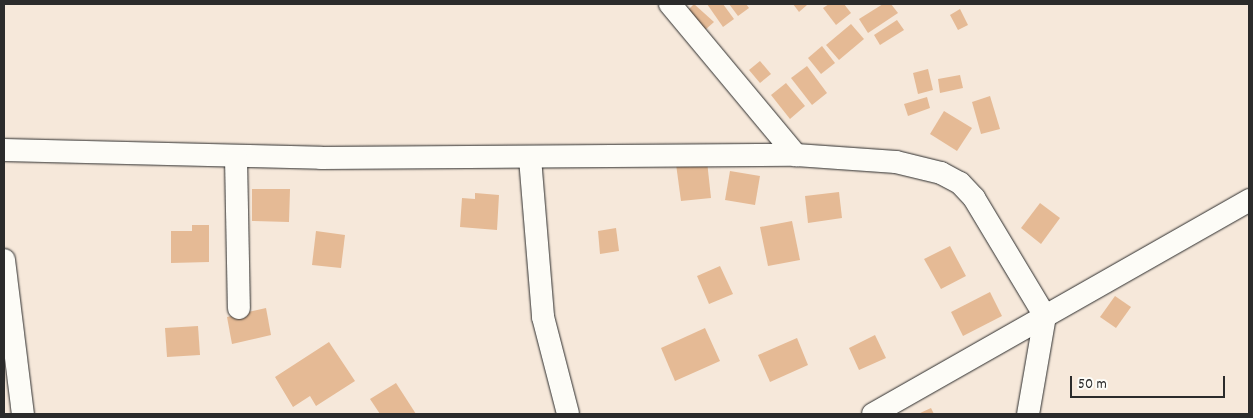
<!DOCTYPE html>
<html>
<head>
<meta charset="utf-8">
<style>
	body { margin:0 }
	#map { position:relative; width:1253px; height:418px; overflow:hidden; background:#f6e8da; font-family:Dekko,sans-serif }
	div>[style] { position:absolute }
	.building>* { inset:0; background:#e5ba95 }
	.roads { filter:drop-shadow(0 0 1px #2b2b2b) drop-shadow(0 0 1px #2b2b2b) }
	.minor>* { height:22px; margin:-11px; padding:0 11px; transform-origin:11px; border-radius:11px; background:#fdfcf7 }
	span { translate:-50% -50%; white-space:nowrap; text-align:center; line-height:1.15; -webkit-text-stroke:4px #fdfcf7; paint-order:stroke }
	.frame { position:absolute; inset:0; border:5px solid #2b2b2b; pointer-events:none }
	.scale { position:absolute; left:1070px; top:376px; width:155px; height:22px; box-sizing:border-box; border:2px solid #2b2b2b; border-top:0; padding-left:6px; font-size:15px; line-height:18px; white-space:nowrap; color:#2b2b2b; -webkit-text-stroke:4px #fdfcf7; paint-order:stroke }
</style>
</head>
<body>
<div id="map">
	<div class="building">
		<i style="clip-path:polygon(694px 4px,714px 22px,705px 30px,687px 11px)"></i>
		<i style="clip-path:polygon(707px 4px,723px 4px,734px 19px,723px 27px)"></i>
		<i style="clip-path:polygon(729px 4px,746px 4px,749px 8px,738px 16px)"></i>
		<i style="clip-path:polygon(793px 4px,806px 4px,807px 5px,799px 12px)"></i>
		<i style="clip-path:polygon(829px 4px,844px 4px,851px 13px,836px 25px,823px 8px)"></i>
		<i style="clip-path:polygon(883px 4px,891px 4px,898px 13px,868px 33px,859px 19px)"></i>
		<i style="clip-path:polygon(960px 9px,968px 25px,958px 30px,950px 15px)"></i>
		<i style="clip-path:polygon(897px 20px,904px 30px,880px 45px,874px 35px)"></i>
		<i style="clip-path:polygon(851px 24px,864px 39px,839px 60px,826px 45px)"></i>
		<i style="clip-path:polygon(822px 46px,835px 63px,821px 74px,808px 58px)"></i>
		<i style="clip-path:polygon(760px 61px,771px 74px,760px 83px,749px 70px)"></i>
		<i style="clip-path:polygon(807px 66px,827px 93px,812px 105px,791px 78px)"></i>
		<i style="clip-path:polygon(928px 69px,933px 90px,918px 94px,913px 73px)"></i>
		<i style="clip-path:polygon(960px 75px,963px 88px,940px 93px,938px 79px)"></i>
		<i style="clip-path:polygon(786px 83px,805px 106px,790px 119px,771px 95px)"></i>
		<i style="clip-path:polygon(990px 96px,1000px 129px,981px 134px,972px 102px)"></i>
		<i style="clip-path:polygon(927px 97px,930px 108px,908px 116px,904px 104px)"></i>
		<i style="clip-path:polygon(944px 111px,972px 128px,957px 151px,930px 134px)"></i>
		<i style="clip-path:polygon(707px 161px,711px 198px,681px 201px,676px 164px)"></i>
		<i style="clip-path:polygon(730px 171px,760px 176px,755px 205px,725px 200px)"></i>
		<i style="clip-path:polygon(252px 189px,290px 189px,289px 222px,252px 221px)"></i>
		<i style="clip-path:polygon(839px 192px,842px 218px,808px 223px,805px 196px)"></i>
		<i style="clip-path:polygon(475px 193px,499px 195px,497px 230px,460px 227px,462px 198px,475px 199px)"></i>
		<i style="clip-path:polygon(1040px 203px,1060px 218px,1041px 244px,1021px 228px)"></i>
		<i style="clip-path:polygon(792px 221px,800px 260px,768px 266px,760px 227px)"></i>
		<i style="clip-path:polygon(192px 225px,209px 225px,209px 262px,171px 263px,171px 231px,192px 231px)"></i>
		<i style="clip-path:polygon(616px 228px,619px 251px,600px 254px,598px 231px)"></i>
		<i style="clip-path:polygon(316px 231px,345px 235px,341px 268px,312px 265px)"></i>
		<i style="clip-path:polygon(950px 246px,966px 276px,941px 289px,924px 259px)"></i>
		<i style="clip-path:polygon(720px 266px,733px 294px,709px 304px,697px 276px)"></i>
		<i style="clip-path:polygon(990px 292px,1002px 316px,963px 336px,951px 312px)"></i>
		<i style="clip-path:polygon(1115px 296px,1131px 307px,1116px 328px,1100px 317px)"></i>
		<i style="clip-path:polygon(266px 308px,271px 335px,232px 344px,227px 317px)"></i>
		<i style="clip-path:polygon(198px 326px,200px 355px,167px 357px,165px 328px)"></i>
		<i style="clip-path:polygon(705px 328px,720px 361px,675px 381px,661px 348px)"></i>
		<i style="clip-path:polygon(875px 335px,886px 358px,859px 370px,849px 348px)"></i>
		<i style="clip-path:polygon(797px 338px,808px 365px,770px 382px,758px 355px)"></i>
		<i style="clip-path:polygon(329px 342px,355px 381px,316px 406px,310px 396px,293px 407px,275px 377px)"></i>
		<i style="clip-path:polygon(396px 383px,416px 414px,380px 414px,370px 399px)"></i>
		<i style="clip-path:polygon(931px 408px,934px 414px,918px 414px)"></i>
	</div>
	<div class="roads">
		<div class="minor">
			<i style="left:670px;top:4px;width:197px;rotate:50.2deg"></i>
			<i style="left:4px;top:150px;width:317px;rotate:1.4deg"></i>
			<i style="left:321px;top:158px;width:475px;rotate:-0.4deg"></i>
			<i style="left:796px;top:155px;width:100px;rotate:4deg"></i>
			<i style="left:896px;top:162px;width:46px;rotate:13.7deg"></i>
			<i style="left:941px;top:173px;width:21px;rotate:28deg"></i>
			<i style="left:960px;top:183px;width:21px;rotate:47deg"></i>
			<i style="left:974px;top:198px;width:138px;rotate:59deg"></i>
			<i style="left:1045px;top:316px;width:99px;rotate:99.8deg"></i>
			<i style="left:236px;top:158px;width:150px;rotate:88.9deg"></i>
			<i style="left:530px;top:158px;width:160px;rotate:85.3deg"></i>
			<i style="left:543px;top:317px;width:100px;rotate:75.5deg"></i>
			<i style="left:4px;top:260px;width:155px;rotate:83deg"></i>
			<i style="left:873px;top:414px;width:433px;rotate:-29.6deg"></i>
		</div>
	</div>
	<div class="frame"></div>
	<div class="scale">50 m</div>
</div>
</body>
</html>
